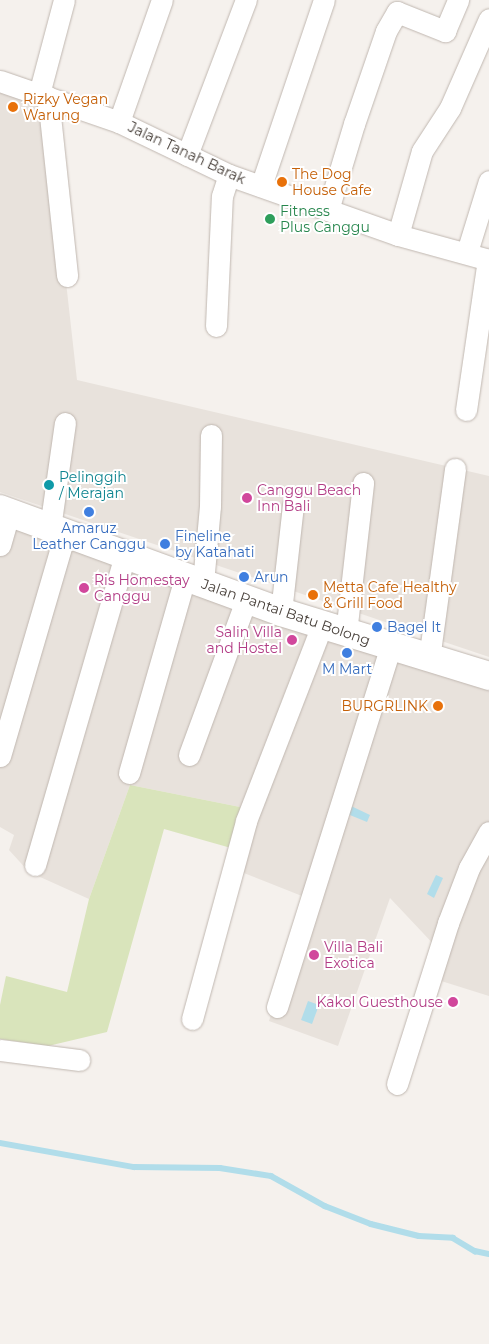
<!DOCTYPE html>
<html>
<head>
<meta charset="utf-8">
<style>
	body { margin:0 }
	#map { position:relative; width:489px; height:1344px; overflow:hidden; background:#f5f1ed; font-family:Montserrat,sans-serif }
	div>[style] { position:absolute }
	.residential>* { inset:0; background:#e8e2dc }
	.green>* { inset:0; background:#d9e4bb }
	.water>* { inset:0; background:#b1ddea }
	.stream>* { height:5.5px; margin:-2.75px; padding:0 2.75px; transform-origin:2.75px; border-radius:2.75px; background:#b1ddea }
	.roads { filter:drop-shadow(0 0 1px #c0b7b0) drop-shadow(0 0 1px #c0b7b0) }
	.minor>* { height:21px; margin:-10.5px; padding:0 10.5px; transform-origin:10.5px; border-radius:10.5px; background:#fff }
	.tertiary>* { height:28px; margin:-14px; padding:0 14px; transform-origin:14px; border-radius:14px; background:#fff }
	.dots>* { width:14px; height:14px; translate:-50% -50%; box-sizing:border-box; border:2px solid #fff; border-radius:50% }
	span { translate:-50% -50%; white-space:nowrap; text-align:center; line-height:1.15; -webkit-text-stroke:4px #fff; paint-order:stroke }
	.food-label { font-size:14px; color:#c56008 }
	.left { translate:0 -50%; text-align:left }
	.right { translate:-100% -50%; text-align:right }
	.street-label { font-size:14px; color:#49413b }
	.leisure-label { font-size:14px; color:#27864d }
	.culture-label { font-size:14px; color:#0d838f }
	.hotel-label { font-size:14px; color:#b23c85 }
	.shop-label { font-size:14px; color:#366cbe }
</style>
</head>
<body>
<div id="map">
	<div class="residential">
		<i style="clip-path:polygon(0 79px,45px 95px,77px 380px,489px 476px,489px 657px,0 492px)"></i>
		<i style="clip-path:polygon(0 515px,489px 685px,489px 996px,438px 980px,439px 950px,390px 898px,338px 1046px,269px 1021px,307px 898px,231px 868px,245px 808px,130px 785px,89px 899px,29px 872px,9px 850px,14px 835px,0 827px)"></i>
	</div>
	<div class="green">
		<i style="clip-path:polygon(130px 785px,245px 808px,231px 848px,164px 829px,107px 1032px,48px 1046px,0 1039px,0 1005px,6px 976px,67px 992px,89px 899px)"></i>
	</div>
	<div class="water">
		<i style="clip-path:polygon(349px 805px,370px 815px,367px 822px,345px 813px)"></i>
		<i style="clip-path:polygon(436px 875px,443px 878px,434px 898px,427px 894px)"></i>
		<i style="clip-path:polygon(308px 1001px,319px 1005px,312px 1024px,301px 1020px)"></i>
	</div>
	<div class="stream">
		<i style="left:0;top:1143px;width:136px;rotate:10.2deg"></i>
		<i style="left:134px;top:1167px;width:86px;rotate:0.7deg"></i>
		<i style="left:220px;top:1168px;width:52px;rotate:8.9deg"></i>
		<i style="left:271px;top:1176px;width:62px;rotate:29.1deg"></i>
		<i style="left:325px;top:1206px;width:49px;rotate:21.4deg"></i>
		<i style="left:371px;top:1224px;width:49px;rotate:14deg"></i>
		<i style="left:419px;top:1236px;width:34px;rotate:3deg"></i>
		<i style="left:453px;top:1238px;width:26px;rotate:31deg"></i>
		<i style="left:475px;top:1251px;width:14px;rotate:12deg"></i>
	</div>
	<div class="roads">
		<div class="minor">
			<i style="left:0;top:81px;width:126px;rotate:19deg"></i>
			<i style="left:119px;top:122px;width:122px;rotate:25.7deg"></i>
			<i style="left:229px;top:175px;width:179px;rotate:19.5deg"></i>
			<i style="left:398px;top:235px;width:94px;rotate:15.4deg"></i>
			<i style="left:39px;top:94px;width:97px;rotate:-75.1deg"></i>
			<i style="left:48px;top:97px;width:180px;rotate:83.9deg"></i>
			<i style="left:119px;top:122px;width:129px;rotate:-70.6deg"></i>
			<i style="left:187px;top:155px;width:166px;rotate:-69.2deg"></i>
			<i style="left:261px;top:186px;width:196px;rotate:-71.3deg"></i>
			<i style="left:328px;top:210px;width:90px;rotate:-73.2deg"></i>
			<i style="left:354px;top:124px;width:98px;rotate:-71deg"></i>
			<i style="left:386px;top:31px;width:22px;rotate:-60deg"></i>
			<i style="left:397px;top:12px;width:52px;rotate:21.6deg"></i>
			<i style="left:445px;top:31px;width:34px;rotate:-67deg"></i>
			<i style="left:398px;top:235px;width:87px;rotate:-74.1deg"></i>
			<i style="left:422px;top:151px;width:51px;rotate:-56.9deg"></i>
			<i style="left:450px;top:108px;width:97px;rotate:-66.3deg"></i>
			<i style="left:467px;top:252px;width:74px;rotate:-72.8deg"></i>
			<i style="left:216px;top:326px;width:130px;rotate:-87.4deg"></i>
			<i style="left:222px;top:196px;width:22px;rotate:-72deg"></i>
			<i style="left:466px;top:410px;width:152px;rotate:-81.7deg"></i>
			<i style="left:50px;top:528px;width:106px;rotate:-81.9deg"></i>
			<i style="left:0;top:545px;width:33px;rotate:-74deg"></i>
			<i style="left:203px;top:583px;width:77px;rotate:-84.8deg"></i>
			<i style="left:210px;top:506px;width:71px;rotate:-89.2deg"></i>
			<i style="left:281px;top:612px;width:108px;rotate:-83.6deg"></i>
			<i style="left:346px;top:633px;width:151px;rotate:-83.5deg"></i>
			<i style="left:429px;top:659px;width:192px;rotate:-82.2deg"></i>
			<i style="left:189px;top:755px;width:168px;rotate:-69.8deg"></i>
			<i style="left:0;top:756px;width:231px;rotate:-73.7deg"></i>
			<i style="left:129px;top:773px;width:203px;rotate:-74deg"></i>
			<i style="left:35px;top:865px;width:323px;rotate:-73.8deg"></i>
			<i style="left:277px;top:1007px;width:376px;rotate:-72.5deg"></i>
			<i style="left:192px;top:1019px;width:205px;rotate:-74.7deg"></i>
			<i style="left:246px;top:821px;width:210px;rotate:-68.8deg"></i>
			<i style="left:0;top:1050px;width:80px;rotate:7.2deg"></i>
			<i style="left:397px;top:1084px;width:169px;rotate:-72.4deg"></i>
			<i style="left:448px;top:923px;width:59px;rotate:-69.1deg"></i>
			<i style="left:469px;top:868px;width:41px;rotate:-60.9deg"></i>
		</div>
		<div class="tertiary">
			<i style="left:0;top:509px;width:299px;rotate:20.1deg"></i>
			<i style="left:281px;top:612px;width:218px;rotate:17.1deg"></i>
		</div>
	</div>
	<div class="dots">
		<i style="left:13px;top:107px;background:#e8710a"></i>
		<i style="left:282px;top:182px;background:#e8710a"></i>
		<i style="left:270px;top:219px;background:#2e9e5b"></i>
		<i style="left:49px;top:485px;background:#0f9aa8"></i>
		<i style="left:247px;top:498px;background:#d1479c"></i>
		<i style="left:89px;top:512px;background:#3f7fe0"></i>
		<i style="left:165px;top:544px;background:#3f7fe0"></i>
		<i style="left:244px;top:577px;background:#3f7fe0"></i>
		<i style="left:84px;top:588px;background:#d1479c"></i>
		<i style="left:313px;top:595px;background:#e8710a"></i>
		<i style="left:377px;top:627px;background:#3f7fe0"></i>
		<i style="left:292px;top:640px;background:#d1479c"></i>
		<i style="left:347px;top:653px;background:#3f7fe0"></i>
		<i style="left:438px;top:706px;background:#e8710a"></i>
		<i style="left:314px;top:955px;background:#d1479c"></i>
		<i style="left:453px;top:1002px;background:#d1479c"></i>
	</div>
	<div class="food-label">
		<span class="left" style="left:23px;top:107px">Rizky Vegan<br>Warung</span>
		<span class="left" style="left:292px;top:182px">The Dog<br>House Cafe</span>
		<span class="left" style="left:323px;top:595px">Metta Cafe Healthy<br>&amp; Grill Food</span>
		<span class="right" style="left:428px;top:706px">BURGRLINK</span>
	</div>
	<div class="street-label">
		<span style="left:187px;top:153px;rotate:25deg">Jalan Tanah Barak</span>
		<span style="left:286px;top:612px;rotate:19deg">Jalan Pantai Batu Bolong</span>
	</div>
	<div class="leisure-label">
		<span class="left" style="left:280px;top:219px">Fitness<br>Plus Canggu</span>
	</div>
	<div class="culture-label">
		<span class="left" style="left:59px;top:485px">Pelinggih<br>/ Merajan</span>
	</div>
	<div class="hotel-label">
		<span class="left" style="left:257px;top:498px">Canggu Beach<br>Inn Bali</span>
		<span class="left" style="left:94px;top:588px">Ris Homestay<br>Canggu</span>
		<span class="right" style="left:282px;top:640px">Salin Villa<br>and Hostel</span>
		<span class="left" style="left:324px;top:955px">Villa Bali<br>Exotica</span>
		<span class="right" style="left:443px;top:1002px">Kakol Guesthouse</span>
	</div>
	<div class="shop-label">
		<span style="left:89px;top:536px">Amaruz<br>Leather Canggu</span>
		<span class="left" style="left:175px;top:544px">Fineline<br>by Katahati</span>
		<span class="left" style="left:254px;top:577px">Arun</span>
		<span class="left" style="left:387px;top:627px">Bagel It</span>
		<span style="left:347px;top:669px">M Mart</span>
	</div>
</div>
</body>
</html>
